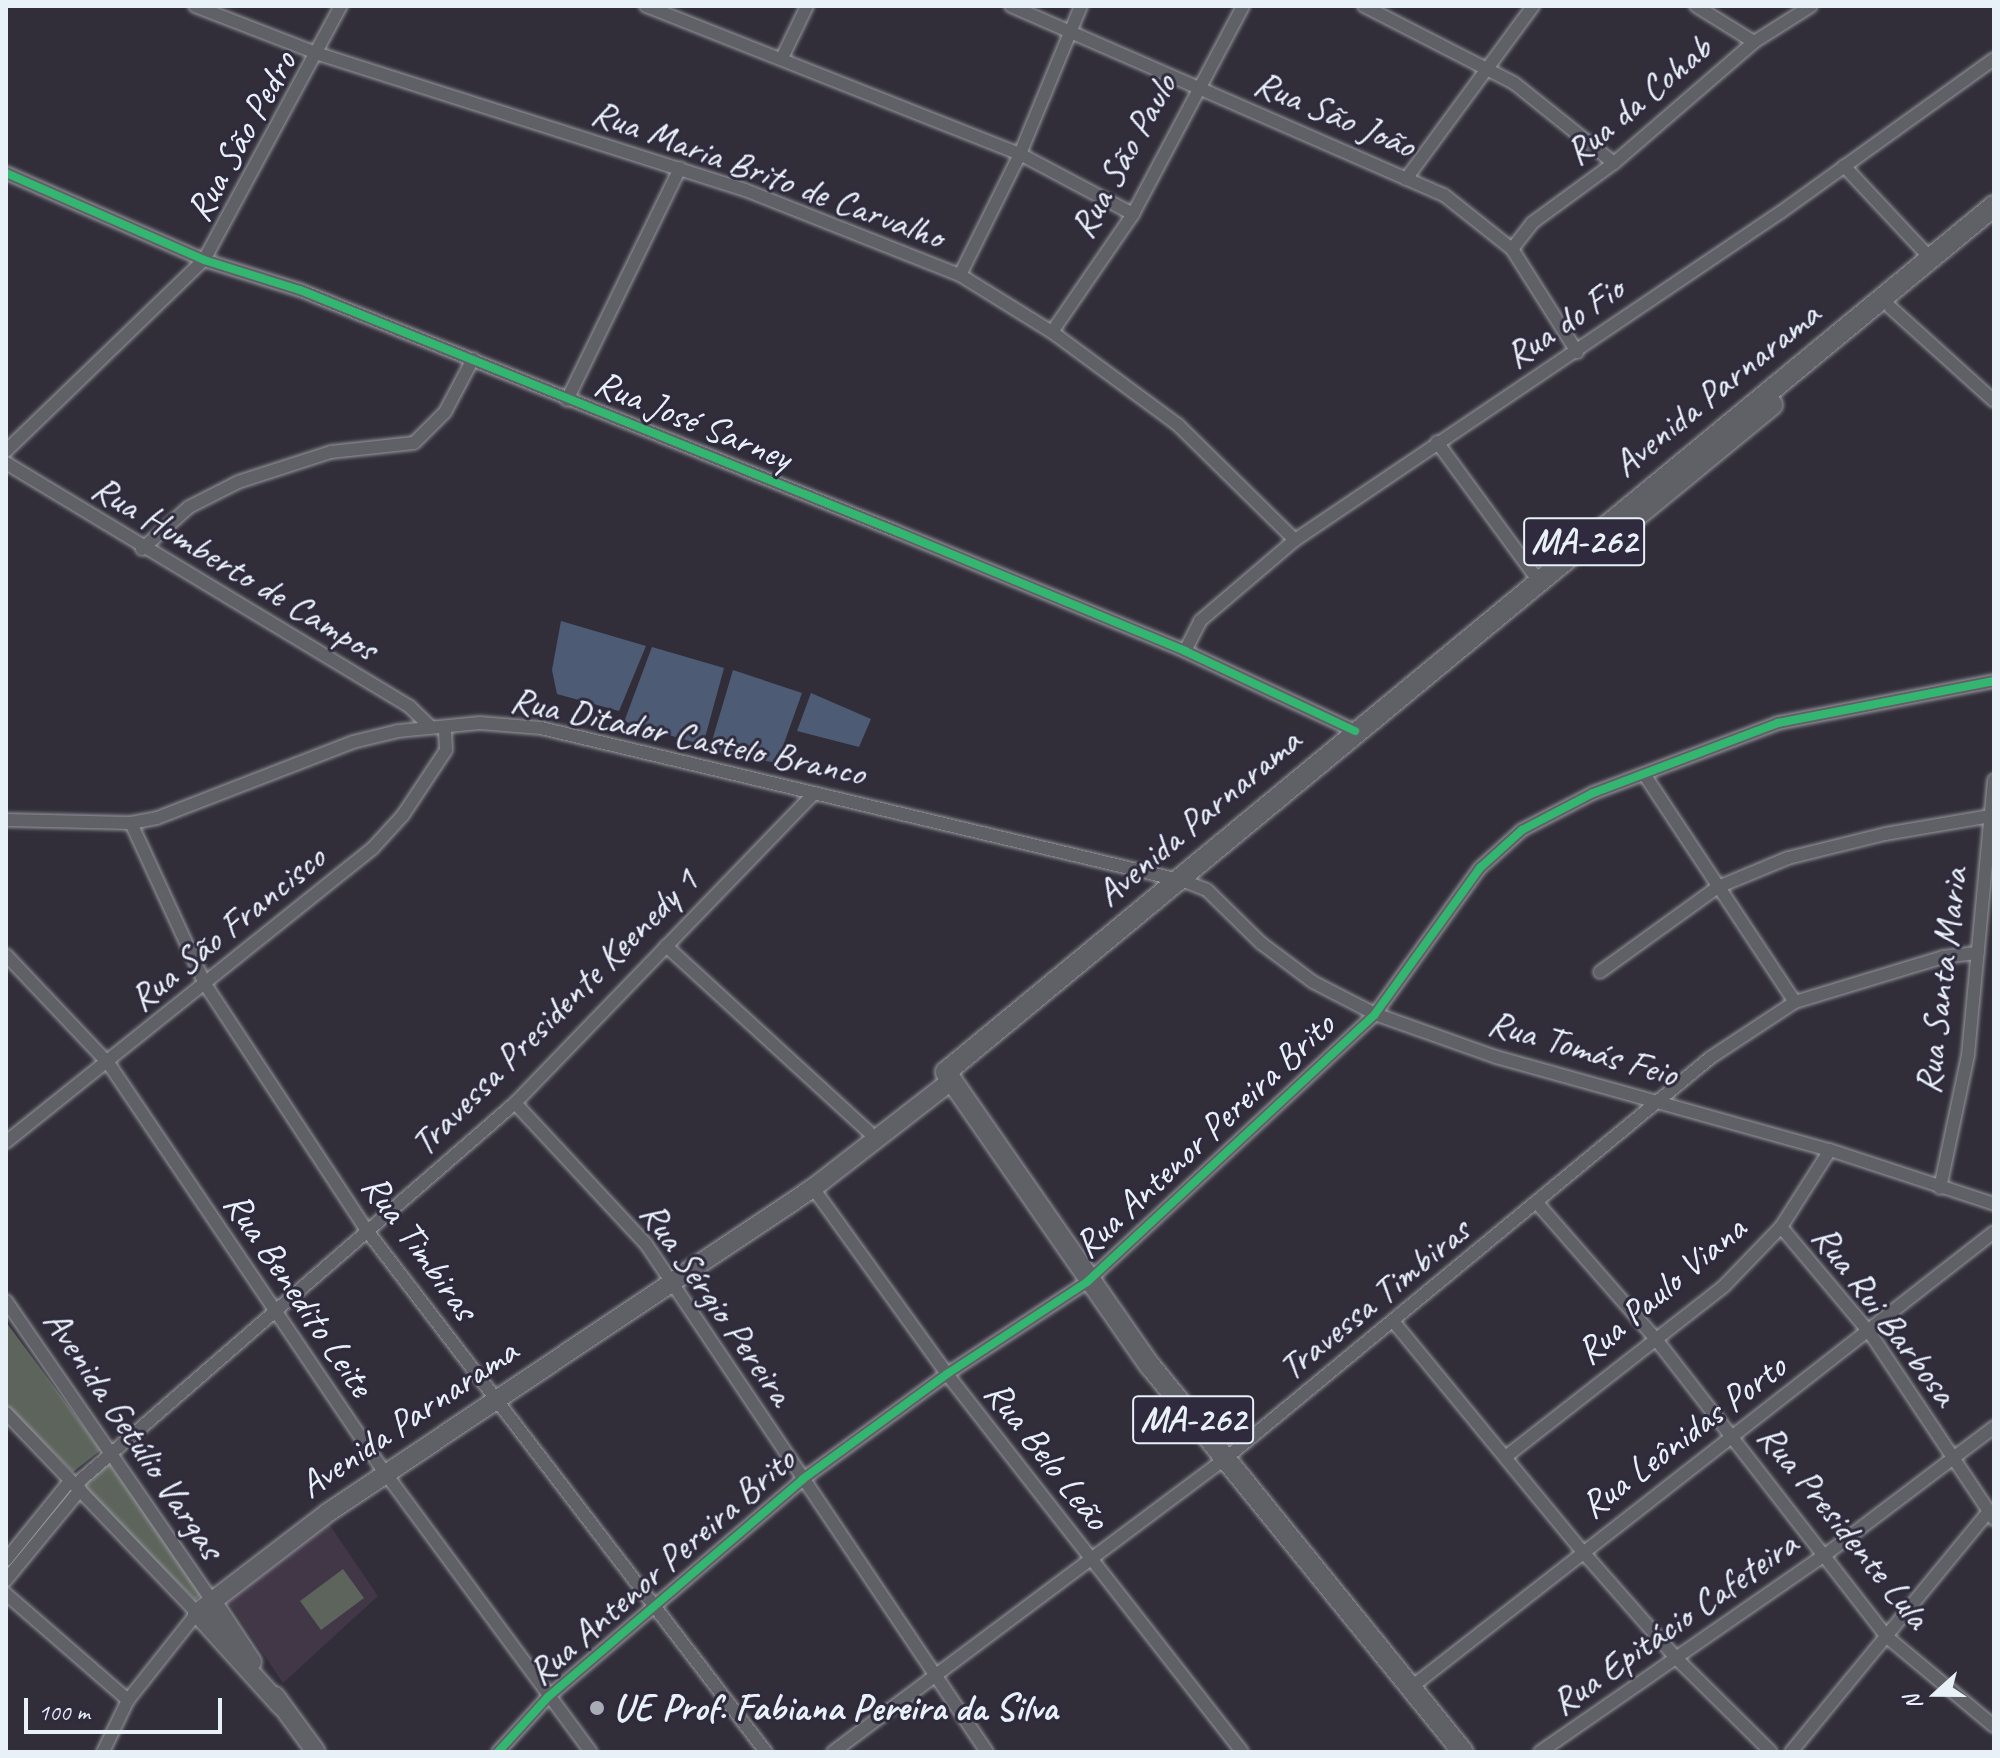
<!DOCTYPE html>
<html>
<head>
<meta charset="utf-8">
<style>
	body { margin:0 }
	#map { position:relative; width:2000px; height:1758px; overflow:hidden; background:#312e39; font-family:Caveat,sans-serif }
	div>[style] { position:absolute }
	.built>* { inset:0; background:#413747 }
	.green>* { inset:0; background:#5c645b }
	.water>* { inset:0; background:#4d5c74 }
	.roads { filter:drop-shadow(0 0 2px #98999f) drop-shadow(0 0 2px #98999f) }
	.street>* { height:12px; margin:-6px; padding:0 6px; transform-origin:6px; border-radius:6px; background:#606067 }
	.secondary>* { height:18px; margin:-9px; padding:0 9px; transform-origin:9px; border-radius:9px; background:#606067 }
	.primary>* { height:20px; margin:-10px; padding:0 10px; transform-origin:10px; border-radius:10px; background:#606067 }
	.cycleway>* { height:8px; margin:-4px; padding:0 4px; transform-origin:4px; border-radius:4px; background:#33b770 }
	.dots>* { width:22px; height:22px; translate:-50% -50%; box-sizing:border-box; border:4px solid #2f2a3d; border-radius:50% }
	span { translate:-50% -50%; white-space:nowrap; text-align:center; line-height:1.15; -webkit-text-stroke:6px #2f2a3d; paint-order:stroke }
	.shield-label span { padding:2px 6px; background:#2f2a3d; border:2px solid; border-radius:6px; -webkit-text-stroke-width:0 }
	.shield-label { font-size:36px; color:#e8f1f8; font-weight:700 }
	.street-label { font-size:38px; color:#e8f1f8 }
	.poi-label { font-size:38px; color:#e8f1f8; font-weight:700 }
	.left { translate:0 -50%; text-align:left }
	.frame { position:absolute; inset:0; border:8px solid #e8f1f8; pointer-events:none }
	.north { position:absolute; left:1896px; top:1654px; width:80px; height:80px; -webkit-text-stroke:6px #2f2a3d; paint-order:stroke; rotate:249deg; font-size:22px; font-weight:700; line-height:32px; text-align:center; color:#e8f1f8 }
	.north::after { content:''; display:block; margin:auto; width:28px; height:36px; background:#e8f1f8; clip-path:polygon(50% 0,100% 100%,50% 72%,0 100%) }
	.scale { position:absolute; left:24px; top:1698px; width:198px; height:36px; box-sizing:border-box; border:4px solid #e8f1f8; border-top:0; padding-left:10px; font-size:24px; line-height:28px; white-space:nowrap; color:#e8f1f8; -webkit-text-stroke:6px #2f2a3d; paint-order:stroke }
</style>
</head>
<body>
<div id="map">
	<div class="built">
		<i style="clip-path:polygon(329px 1524px,378px 1596px,283px 1683px,228px 1601px)"></i>
	</div>
	<div class="green">
		<i style="clip-path:polygon(6px 1322px,101px 1450px,73px 1472px,6px 1405px)"></i>
		<i style="clip-path:polygon(109px 1463px,202px 1594px,195px 1600px,81px 1486px)"></i>
		<i style="clip-path:polygon(343px 1569px,364px 1598px,321px 1630px,300px 1601px)"></i>
	</div>
	<div class="water">
		<i style="clip-path:polygon(561px 621px,646px 646px,619px 711px,557px 694px,552px 670px)"></i>
		<i style="clip-path:polygon(652px 647px,724px 668px,703px 745px,624px 722px)"></i>
		<i style="clip-path:polygon(733px 670px,802px 693px,777px 763px,709px 751px)"></i>
		<i style="clip-path:polygon(811px 693px,871px 719px,859px 747px,797px 731px)"></i>
	</div>
	<div class="roads">
		<div class="street">
			<i style="left:195px;top:6px;width:133px;rotate:21.2deg"></i>
			<i style="left:319px;top:54px;width:447px;rotate:17.7deg"></i>
			<i style="left:745px;top:190px;width:231px;rotate:21.6deg"></i>
			<i style="left:960px;top:275px;width:108px;rotate:31.8deg"></i>
			<i style="left:1052px;top:332px;width:157px;rotate:36.4deg"></i>
			<i style="left:1178px;top:425px;width:164px;rotate:44.5deg"></i>
			<i style="left:646px;top:6px;width:402px;rotate:21.6deg"></i>
			<i style="left:1020px;top:154px;width:128px;rotate:28deg"></i>
			<i style="left:1011px;top:6px;width:472px;rotate:23.6deg"></i>
			<i style="left:1444px;top:195px;width:87px;rotate:38.5deg"></i>
			<i style="left:1512px;top:249px;width:122px;rotate:57.7deg"></i>
			<i style="left:1364px;top:6px;width:169px;rotate:27.2deg"></i>
			<i style="left:1514px;top:83px;width:128px;rotate:38.7deg"></i>
			<i style="left:1696px;top:6px;width:68px;rotate:31.8deg"></i>
			<i style="left:782px;top:58px;width:58px;rotate:-64.3deg"></i>
			<i style="left:1844px;top:166px;width:126px;rotate:46.9deg"></i>
			<i style="left:6px;top:173px;width:216px;rotate:23.7deg"></i>
			<i style="left:204px;top:260px;width:101px;rotate:17.4deg"></i>
			<i style="left:300px;top:290px;width:645px;rotate:22.03deg"></i>
			<i style="left:898px;top:532px;width:311px;rotate:22.5deg"></i>
			<i style="left:1185px;top:651px;width:188px;rotate:25.2deg"></i>
			<i style="left:1406px;top:179px;width:215px;rotate:-53.7deg"></i>
			<i style="left:1512px;top:249px;width:33px;rotate:-52deg"></i>
			<i style="left:1532px;top:223px;width:102px;rotate:-36.2deg"></i>
			<i style="left:1614px;top:163px;width:185px;rotate:-40.8deg"></i>
			<i style="left:1754px;top:42px;width:67px;rotate:-32.3deg"></i>
			<i style="left:960px;top:275px;width:135px;rotate:-63.6deg"></i>
			<i style="left:1020px;top:154px;width:160px;rotate:-67.6deg"></i>
			<i style="left:1890px;top:307px;width:140px;rotate:42.1deg"></i>
			<i style="left:1052px;top:332px;width:143px;rotate:-55.5deg"></i>
			<i style="left:1133px;top:214px;width:235px;rotate:-62.1deg"></i>
			<i style="left:567px;top:400px;width:258px;rotate:-64deg"></i>
			<i style="left:1437px;top:442px;width:171px;rotate:53.8deg"></i>
			<i style="left:6px;top:451px;width:275px;rotate:-44deg"></i>
			<i style="left:204px;top:260px;width:289px;rotate:-61.7deg"></i>
			<i style="left:6px;top:463px;width:472px;rotate:31.1deg"></i>
			<i style="left:410px;top:707px;width:29px;rotate:44deg"></i>
			<i style="left:142px;top:549px;width:63px;rotate:-41.8deg"></i>
			<i style="left:189px;top:507px;width:55px;rotate:-27deg"></i>
			<i style="left:238px;top:482px;width:98px;rotate:-17.9deg"></i>
			<i style="left:331px;top:452px;width:83px;rotate:-6.2deg"></i>
			<i style="left:414px;top:443px;width:44px;rotate:-45deg"></i>
			<i style="left:445px;top:412px;width:60px;rotate:-62.2deg"></i>
			<i style="left:1185px;top:651px;width:34px;rotate:-63deg"></i>
			<i style="left:1200px;top:621px;width:125px;rotate:-40.5deg"></i>
			<i style="left:1295px;top:540px;width:586px;rotate:-34.02deg"></i>
			<i style="left:1781px;top:212px;width:262px;rotate:-35.7deg"></i>
			<i style="left:1644px;top:774px;width:273px;rotate:56.5deg"></i>
			<i style="left:6px;top:820px;width:125px;rotate:1.4deg"></i>
			<i style="left:131px;top:823px;width:26px;rotate:-11deg"></i>
			<i style="left:157px;top:818px;width:210px;rotate:-21.2deg"></i>
			<i style="left:353px;top:742px;width:46px;rotate:-13.7deg"></i>
			<i style="left:398px;top:731px;width:82px;rotate:-5.6deg"></i>
			<i style="left:480px;top:723px;width:61px;rotate:4.7deg"></i>
			<i style="left:541px;top:728px;width:652px;rotate:13.4deg"></i>
			<i style="left:131px;top:823px;width:177px;rotate:65.3deg"></i>
			<i style="left:205px;top:984px;width:297px;rotate:56.7deg"></i>
			<i style="left:368px;top:1232px;width:655px;rotate:52.57deg"></i>
			<i style="left:1189px;top:883px;width:19px;rotate:21deg"></i>
			<i style="left:1207px;top:890px;width:76px;rotate:44.5deg"></i>
			<i style="left:1261px;top:943px;width:65px;rotate:36.9deg"></i>
			<i style="left:1313px;top:982px;width:70px;rotate:27.3deg"></i>
			<i style="left:1375px;top:1014px;width:128px;rotate:19.6deg"></i>
			<i style="left:1496px;top:1057px;width:347px;rotate:15.6deg"></i>
			<i style="left:1830px;top:1150px;width:173px;rotate:18.2deg"></i>
			<i style="left:666px;top:946px;width:275px;rotate:42.5deg"></i>
			<i style="left:6px;top:955px;width:150px;rotate:46.6deg"></i>
			<i style="left:109px;top:1064px;width:495px;rotate:56deg"></i>
			<i style="left:386px;top:1474px;width:345px;rotate:53.6deg"></i>
			<i style="left:1600px;top:972px;width:145px;rotate:-35.8deg"></i>
			<i style="left:1718px;top:887px;width:76px;rotate:-22.5deg"></i>
			<i style="left:1788px;top:858px;width:100px;rotate:-13.9deg"></i>
			<i style="left:1885px;top:834px;width:107px;rotate:-9.7deg"></i>
			<i style="left:515px;top:1103px;width:192px;rotate:47.1deg"></i>
			<i style="left:646px;top:1244px;width:612px;rotate:56.13deg"></i>
			<i style="left:6px;top:1142px;width:469px;rotate:-38.7deg"></i>
			<i style="left:372px;top:849px;width:46px;rotate:-47.6deg"></i>
			<i style="left:403px;top:815px;width:78px;rotate:-56.5deg"></i>
			<i style="left:446px;top:750px;width:20px;rotate:-93deg"></i>
			<i style="left:813px;top:1188px;width:229px;rotate:54.2deg"></i>
			<i style="left:947px;top:1374px;width:479px;rotate:52deg"></i>
			<i style="left:1940px;top:1188px;width:136px;rotate:-78.1deg"></i>
			<i style="left:1968px;top:1055px;width:276px;rotate:-84.6deg"></i>
			<i style="left:1538px;top:1204px;width:178px;rotate:48.9deg"></i>
			<i style="left:1655px;top:1338px;width:378px;rotate:52.2deg"></i>
			<i style="left:1887px;top:1637px;width:139px;rotate:39.8deg"></i>
			<i style="left:1781px;top:1227px;width:138px;rotate:50deg"></i>
			<i style="left:1870px;top:1333px;width:224px;rotate:56.3deg"></i>
			<i style="left:6px;top:1301px;width:364px;rotate:55.5deg"></i>
			<i style="left:1393px;top:1321px;width:299px;rotate:50.6deg"></i>
			<i style="left:1583px;top:1552px;width:142px;rotate:48.7deg"></i>
			<i style="left:1677px;top:1659px;width:132px;rotate:44.7deg"></i>
			<i style="left:6px;top:1413px;width:277px;rotate:46.3deg"></i>
			<i style="left:197px;top:1613px;width:111px;rotate:128.4deg"></i>
			<i style="left:128px;top:1700px;width:58px;rotate:115.7deg"></i>
			<i style="left:1508px;top:1455px;width:274px;rotate:-38deg"></i>
			<i style="left:1724px;top:1286px;width:82px;rotate:-46deg"></i>
			<i style="left:1781px;top:1227px;width:91px;rotate:-57.5deg"></i>
			<i style="left:75px;top:1485px;width:583px;rotate:-40.96deg"></i>
			<i style="left:515px;top:1103px;width:429px;rotate:-46deg"></i>
			<i style="left:6px;top:1560px;width:102px;rotate:-51deg"></i>
			<i style="left:6px;top:1580px;width:117px;rotate:-50.6deg"></i>
			<i style="left:6px;top:1594px;width:162px;rotate:41deg"></i>
			<i style="left:1409px;top:1689px;width:742px;rotate:-38deg"></i>
			<i style="left:498px;top:1752px;width:74px;rotate:-47.7deg"></i>
			<i style="left:548px;top:1697px;width:335px;rotate:-40.5deg"></i>
			<i style="left:803px;top:1479px;width:178px;rotate:-36.1deg"></i>
			<i style="left:947px;top:1374px;width:168px;rotate:-33.3deg"></i>
			<i style="left:1087px;top:1282px;width:393px;rotate:-42.9deg"></i>
			<i style="left:1375px;top:1014px;width:180px;rotate:-54.3deg"></i>
			<i style="left:1480px;top:868px;width:57px;rotate:-42.1deg"></i>
			<i style="left:1522px;top:830px;width:80px;rotate:-27.5deg"></i>
			<i style="left:1593px;top:793px;width:198px;rotate:-20.7deg"></i>
			<i style="left:1778px;top:723px;width:220px;rotate:-11deg"></i>
			<i style="left:833px;top:1752px;width:489px;rotate:-36.8deg"></i>
			<i style="left:1225px;top:1459px;width:629px;rotate:-39.58deg"></i>
			<i style="left:1710px;top:1058px;width:102px;rotate:-33.4deg"></i>
			<i style="left:1795px;top:1002px;width:155px;rotate:-16.9deg"></i>
			<i style="left:1943px;top:957px;width:35px;rotate:-7deg"></i>
			<i style="left:1540px;top:1752px;width:346px;rotate:-34.7deg"></i>
			<i style="left:1825px;top:1555px;width:212px;rotate:-37.1deg"></i>
			<i style="left:1791px;top:1752px;width:310px;rotate:-50.6deg"></i>
		</div>
		<div class="secondary">
			<i style="left:212px;top:1601px;width:73px;rotate:56.7deg"></i>
			<i style="left:275px;top:1696px;width:69px;rotate:53.8deg"></i>
			<i style="left:281px;top:1706px;width:125px;rotate:-132.1deg"></i>
			<i style="left:197px;top:1613px;width:163px;rotate:-37.5deg"></i>
			<i style="left:326px;top:1514px;width:586px;rotate:-33.8deg"></i>
			<i style="left:813px;top:1188px;width:175px;rotate:-37.8deg"></i>
		</div>
		<div class="primary">
			<i style="left:1593px;top:552px;width:232px;rotate:-39.4deg"></i>
			<i style="left:1463px;top:1752px;width:497px;rotate:-129deg"></i>
			<i style="left:1150px;top:1366px;width:358px;rotate:-124.8deg"></i>
			<i style="left:946px;top:1072px;width:1360px;rotate:-39.57deg"></i>
		</div>
	</div>
	<div class="cycleway">
		<i style="left:6px;top:173px;width:216px;rotate:23.7deg"></i>
		<i style="left:204px;top:260px;width:101px;rotate:17.4deg"></i>
		<i style="left:300px;top:290px;width:645px;rotate:22.03deg"></i>
		<i style="left:898px;top:532px;width:311px;rotate:22.5deg"></i>
		<i style="left:1185px;top:651px;width:188px;rotate:25.2deg"></i>
		<i style="left:498px;top:1752px;width:74px;rotate:-47.7deg"></i>
		<i style="left:548px;top:1697px;width:335px;rotate:-40.5deg"></i>
		<i style="left:803px;top:1479px;width:178px;rotate:-36.1deg"></i>
		<i style="left:947px;top:1374px;width:168px;rotate:-33.3deg"></i>
		<i style="left:1087px;top:1282px;width:393px;rotate:-42.9deg"></i>
		<i style="left:1375px;top:1014px;width:180px;rotate:-54.3deg"></i>
		<i style="left:1480px;top:868px;width:57px;rotate:-42.1deg"></i>
		<i style="left:1522px;top:830px;width:80px;rotate:-27.5deg"></i>
		<i style="left:1593px;top:793px;width:198px;rotate:-20.7deg"></i>
		<i style="left:1778px;top:723px;width:220px;rotate:-11deg"></i>
	</div>
	<div class="dots">
		<i style="left:597px;top:1708px;background:#a8adb5"></i>
	</div>
	<div class="shield-label">
		<span style="left:1584px;top:542px">MA-262</span>
		<span style="left:1193px;top:1420px">MA-262</span>
	</div>
	<div class="street-label">
		<span style="left:1638px;top:100px;rotate:-40deg">Rua da Cohab</span>
		<span style="left:1335px;top:114px;rotate:23deg">Rua São João</span>
		<span style="left:241px;top:136px;rotate:-61deg">Rua São Pedro</span>
		<span style="left:1123px;top:156px;rotate:-61deg">Rua São Paulo</span>
		<span style="left:768px;top:174px;rotate:20deg">Rua Maria Brito de Carvalho</span>
		<span style="left:1564px;top:322px;rotate:-34deg">Rua do Fio</span>
		<span style="left:1716px;top:389px;rotate:-39deg">Avenida Parnarama</span>
		<span style="left:693px;top:420px;rotate:22deg">Rua José Sarney</span>
		<span style="left:235px;top:568px;rotate:31deg">Rua Humberto de Campos</span>
		<span style="left:688px;top:736px;rotate:12deg">Rua Ditador Castelo Branco</span>
		<span style="left:1198px;top:817px;rotate:-40deg">Avenida Parnarama</span>
		<span style="left:227px;top:928px;rotate:-39deg">Rua São Francisco</span>
		<span style="left:1941px;top:981px;rotate:-83deg">Rua Santa Maria</span>
		<span style="left:554px;top:1012px;rotate:-45deg">Travessa Presidente Keenedy 1</span>
		<span style="left:1583px;top:1048px;rotate:16deg">Rua Tomás Feio</span>
		<span style="left:1204px;top:1135px;rotate:-43deg">Rua Antenor Pereira Brito</span>
		<span style="left:420px;top:1247px;rotate:54deg">Rua Timbiras</span>
		<span style="left:1661px;top:1290px;rotate:-40deg">Rua Paulo Viana</span>
		<span style="left:299px;top:1294px;rotate:56deg">Rua Benedito Leite</span>
		<span style="left:1374px;top:1299px;rotate:-39deg">Travessa Timbiras</span>
		<span style="left:717px;top:1303px;rotate:55deg">Rua Sérgio Pereira</span>
		<span style="left:1885px;top:1315px;rotate:53deg">Rua Rui Barbosa</span>
		<span style="left:408px;top:1418px;rotate:-34deg">Avenida Parnarama</span>
		<span style="left:134px;top:1434px;rotate:56deg">Avenida Getúlio Vargas</span>
		<span style="left:1683px;top:1436px;rotate:-37deg">Rua Leônidas Porto</span>
		<span style="left:1047px;top:1455px;rotate:52deg">Rua Belo Leão</span>
		<span style="left:1844px;top:1526px;rotate:51deg">Rua Presidente Lula</span>
		<span style="left:661px;top:1566px;rotate:-41deg">Rua Antenor Pereira Brito</span>
		<span style="left:1674px;top:1623px;rotate:-35deg">Rua Epitácio Cafeteira</span>
	</div>
	<div class="poi-label">
		<span class="left" style="left:613px;top:1708px">UE Prof. Fabiana Pereira da Silva</span>
	</div>
	<div class="frame"></div>
	<div class="north">N</div>
	<div class="scale">100 m</div>
</div>
</body>
</html>
